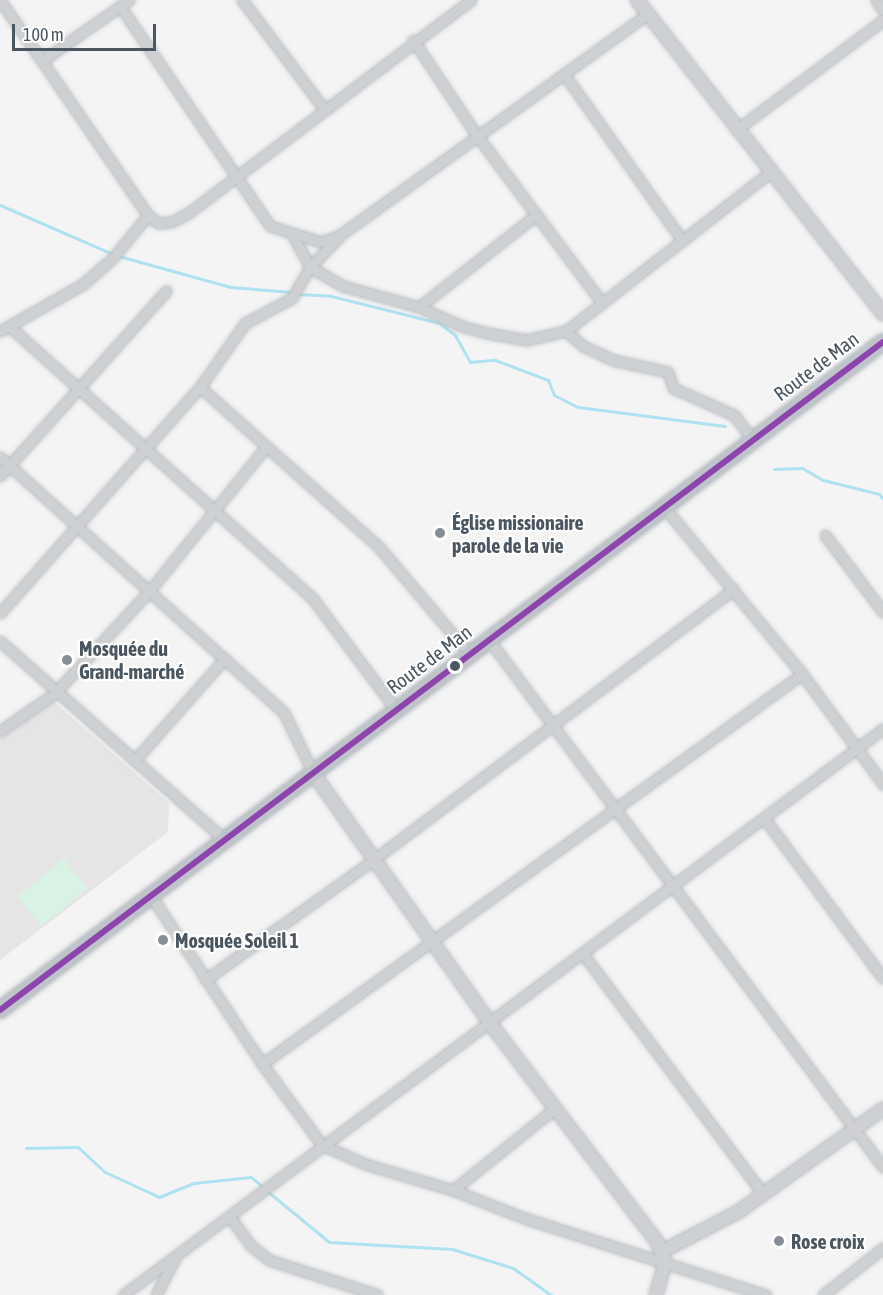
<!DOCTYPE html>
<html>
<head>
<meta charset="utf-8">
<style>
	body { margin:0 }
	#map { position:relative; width:883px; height:1295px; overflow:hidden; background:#f4f4f4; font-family:"Asap Condensed",sans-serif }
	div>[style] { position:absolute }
	.education>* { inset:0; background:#e6e5e6 }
	.green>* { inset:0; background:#d9f2e3 }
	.stream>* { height:3px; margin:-1.5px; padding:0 1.5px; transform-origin:1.5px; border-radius:1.5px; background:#aee2f0 }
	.roads { filter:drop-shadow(0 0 2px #b9bec3) drop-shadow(0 0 2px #b9bec3) }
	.street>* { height:9px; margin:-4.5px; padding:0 4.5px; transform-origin:4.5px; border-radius:4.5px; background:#ced0d2 }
	.secondary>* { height:12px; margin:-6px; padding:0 6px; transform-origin:6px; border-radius:6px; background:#ced0d4 }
	.highway>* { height:16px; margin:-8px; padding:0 8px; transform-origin:8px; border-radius:8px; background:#bec4c9 }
	.bus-1>* { height:6px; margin:-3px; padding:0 3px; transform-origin:3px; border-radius:3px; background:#8e44ad }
	.dots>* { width:16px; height:16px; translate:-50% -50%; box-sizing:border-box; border:3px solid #fff; border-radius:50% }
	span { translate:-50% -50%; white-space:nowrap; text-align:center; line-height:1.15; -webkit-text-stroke:4.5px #fff; paint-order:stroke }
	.street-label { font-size:20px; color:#4a5661 }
	.poi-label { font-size:20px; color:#4a5661; font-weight:700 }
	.left { translate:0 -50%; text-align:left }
	.scale { position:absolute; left:12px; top:24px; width:144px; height:27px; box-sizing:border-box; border:3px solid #4a5661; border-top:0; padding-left:8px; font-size:18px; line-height:21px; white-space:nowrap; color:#4a5661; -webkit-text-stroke:4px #fff; paint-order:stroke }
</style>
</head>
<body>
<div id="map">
	<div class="education">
		<i style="clip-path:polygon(53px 701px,169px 803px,168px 832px,0 960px,0 739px)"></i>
	</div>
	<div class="green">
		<i style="clip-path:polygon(64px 859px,88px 889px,41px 926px,17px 896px)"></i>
	</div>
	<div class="stream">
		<i style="left:0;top:205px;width:125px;rotate:23.5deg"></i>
		<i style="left:115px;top:255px;width:119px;rotate:15.5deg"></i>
		<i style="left:230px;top:287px;width:62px;rotate:4.6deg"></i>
		<i style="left:298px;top:294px;width:33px;rotate:3deg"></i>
		<i style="left:331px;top:296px;width:111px;rotate:14deg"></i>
		<i style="left:439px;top:323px;width:20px;rotate:37deg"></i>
		<i style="left:455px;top:335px;width:31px;rotate:61deg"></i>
		<i style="left:470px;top:362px;width:25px;rotate:-5deg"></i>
		<i style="left:495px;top:360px;width:57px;rotate:20.7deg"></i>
		<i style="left:548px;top:380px;width:16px;rotate:68deg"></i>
		<i style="left:554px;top:395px;width:27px;rotate:27deg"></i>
		<i style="left:578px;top:407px;width:148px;rotate:7.4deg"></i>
		<i style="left:774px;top:469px;width:28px;rotate:-2deg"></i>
		<i style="left:802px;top:468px;width:24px;rotate:30deg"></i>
		<i style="left:823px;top:480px;width:58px;rotate:14deg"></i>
		<i style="left:879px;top:494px;width:6px;rotate:51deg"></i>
		<i style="left:26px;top:1148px;width:52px;rotate:-1.1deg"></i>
		<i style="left:78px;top:1147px;width:37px;rotate:43deg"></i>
		<i style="left:105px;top:1172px;width:60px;rotate:24.8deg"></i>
		<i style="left:159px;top:1197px;width:38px;rotate:-22deg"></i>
		<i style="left:194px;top:1183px;width:57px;rotate:-6deg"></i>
		<i style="left:251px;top:1177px;width:17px;rotate:40deg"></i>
		<i style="left:267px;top:1191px;width:80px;rotate:39.4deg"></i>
		<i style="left:329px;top:1242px;width:123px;rotate:3.3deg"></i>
		<i style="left:452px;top:1249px;width:64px;rotate:17.3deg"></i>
		<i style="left:513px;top:1268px;width:47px;rotate:35.4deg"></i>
	</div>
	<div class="roads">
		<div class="street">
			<i style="left:0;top:0;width:261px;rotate:55.5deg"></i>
			<i style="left:148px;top:215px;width:13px;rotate:39deg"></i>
			<i style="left:158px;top:223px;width:13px;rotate:-4deg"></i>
			<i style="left:171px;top:222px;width:18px;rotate:-27deg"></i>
			<i style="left:187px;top:214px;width:356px;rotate:-37deg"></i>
			<i style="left:242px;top:0;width:136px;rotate:53deg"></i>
			<i style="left:876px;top:0;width:12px;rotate:55deg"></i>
			<i style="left:120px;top:6px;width:266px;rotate:55.7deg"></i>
			<i style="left:270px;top:226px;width:53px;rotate:17.4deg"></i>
			<i style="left:321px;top:242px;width:20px;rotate:-20deg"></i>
			<i style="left:340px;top:235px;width:378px;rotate:-35.7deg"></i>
			<i style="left:413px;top:40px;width:117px;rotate:56.2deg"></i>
			<i style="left:478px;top:137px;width:207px;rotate:53.2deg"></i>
			<i style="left:43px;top:60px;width:105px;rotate:-34.9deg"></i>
			<i style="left:564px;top:74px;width:204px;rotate:54.6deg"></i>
			<i style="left:736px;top:130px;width:184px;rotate:-36.8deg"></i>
			<i style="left:293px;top:236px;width:35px;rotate:61deg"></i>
			<i style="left:310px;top:267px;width:38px;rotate:30deg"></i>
			<i style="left:343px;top:286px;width:79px;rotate:15.4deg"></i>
			<i style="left:419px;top:307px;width:46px;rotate:24.3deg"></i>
			<i style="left:461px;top:326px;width:27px;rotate:15deg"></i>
			<i style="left:487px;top:333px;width:40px;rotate:10deg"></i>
			<i style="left:526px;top:340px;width:41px;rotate:-12.7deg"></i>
			<i style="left:566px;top:331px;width:23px;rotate:41deg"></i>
			<i style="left:583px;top:346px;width:33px;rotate:25deg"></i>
			<i style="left:613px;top:360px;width:56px;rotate:12.3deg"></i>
			<i style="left:668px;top:372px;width:17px;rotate:73deg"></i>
			<i style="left:673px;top:388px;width:67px;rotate:23.9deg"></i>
			<i style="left:734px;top:415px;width:31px;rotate:53deg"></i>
			<i style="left:419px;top:307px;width:149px;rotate:-38.2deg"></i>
			<i style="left:9px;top:326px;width:409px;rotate:41.9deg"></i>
			<i style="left:313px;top:599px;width:139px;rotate:53.2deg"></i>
			<i style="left:0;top:331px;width:95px;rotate:-29.5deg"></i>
			<i style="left:83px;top:284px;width:37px;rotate:-41deg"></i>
			<i style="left:111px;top:260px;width:58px;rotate:-50.6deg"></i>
			<i style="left:566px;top:331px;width:257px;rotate:-37.9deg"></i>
			<i style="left:200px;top:387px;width:239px;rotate:41.8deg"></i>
			<i style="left:378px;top:546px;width:143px;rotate:49.8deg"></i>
			<i style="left:0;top:457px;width:382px;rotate:42deg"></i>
			<i style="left:284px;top:713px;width:67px;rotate:64.2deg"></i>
			<i style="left:0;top:476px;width:249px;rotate:-48.1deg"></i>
			<i style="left:664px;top:507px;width:217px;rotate:50.4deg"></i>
			<i style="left:802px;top:674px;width:137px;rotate:53.6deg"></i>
			<i style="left:825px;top:535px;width:96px;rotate:53deg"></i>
			<i style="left:0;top:613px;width:302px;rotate:-48.5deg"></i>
			<i style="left:200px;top:387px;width:78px;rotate:-54.9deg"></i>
			<i style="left:245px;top:323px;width:53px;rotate:-28deg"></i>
			<i style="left:292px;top:298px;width:36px;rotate:-60deg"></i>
			<i style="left:310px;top:267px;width:40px;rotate:-46deg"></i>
			<i style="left:489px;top:640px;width:658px;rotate:53.22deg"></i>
			<i style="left:0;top:641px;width:300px;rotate:41.5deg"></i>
			<i style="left:0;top:731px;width:67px;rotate:-34.6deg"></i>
			<i style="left:55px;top:693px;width:140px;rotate:-47.3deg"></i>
			<i style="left:150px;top:590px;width:184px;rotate:-51deg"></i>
			<i style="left:134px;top:761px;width:137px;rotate:-48.5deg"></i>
			<i style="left:764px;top:818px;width:199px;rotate:53.4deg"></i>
			<i style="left:151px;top:896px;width:201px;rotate:56.5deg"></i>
			<i style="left:262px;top:1064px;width:101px;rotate:53.5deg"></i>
			<i style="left:322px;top:1145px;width:47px;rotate:23.8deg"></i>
			<i style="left:365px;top:1164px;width:92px;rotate:16.5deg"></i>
			<i style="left:453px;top:1190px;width:76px;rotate:21.5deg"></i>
			<i style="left:524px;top:1218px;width:254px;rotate:17.7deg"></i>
			<i style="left:583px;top:954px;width:301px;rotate:53.1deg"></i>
			<i style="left:205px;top:980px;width:206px;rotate:-35.5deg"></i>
			<i style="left:373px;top:860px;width:451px;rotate:-36.9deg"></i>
			<i style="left:262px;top:1064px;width:666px;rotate:-35.84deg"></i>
			<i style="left:453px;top:1190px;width:129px;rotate:-38.7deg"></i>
			<i style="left:230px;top:1217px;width:34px;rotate:54deg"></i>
			<i style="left:250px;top:1245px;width:24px;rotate:38deg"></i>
			<i style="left:269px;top:1260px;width:114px;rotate:17.8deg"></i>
			<i style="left:123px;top:1295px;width:948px;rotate:-36.68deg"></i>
			<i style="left:156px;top:1295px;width:42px;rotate:-62.8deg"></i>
			<i style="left:823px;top:1295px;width:76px;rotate:-38.1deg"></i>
		</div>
		<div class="secondary">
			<i style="left:637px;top:0;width:399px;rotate:51.9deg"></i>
			<i style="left:313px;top:773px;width:305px;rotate:54.7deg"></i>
			<i style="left:489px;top:1022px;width:277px;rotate:52.6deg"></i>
			<i style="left:657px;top:1242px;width:22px;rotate:69deg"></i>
			<i style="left:665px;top:1263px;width:33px;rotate:106deg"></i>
			<i style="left:663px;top:1251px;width:85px;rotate:-27.5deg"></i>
			<i style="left:738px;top:1212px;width:178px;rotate:-35.4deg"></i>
		</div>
		<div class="highway">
			<i style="left:0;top:1010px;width:1107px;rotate:-37.11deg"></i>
		</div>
	</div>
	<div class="bus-1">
		<i style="left:0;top:1010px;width:1107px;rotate:-37.11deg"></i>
	</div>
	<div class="dots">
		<i style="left:440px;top:533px;background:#868d94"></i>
		<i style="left:67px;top:660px;background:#868d94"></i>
		<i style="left:455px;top:666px;background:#4a5661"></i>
		<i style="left:163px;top:940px;background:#868d94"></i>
		<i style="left:779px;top:1241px;background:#868d94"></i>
	</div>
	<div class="street-label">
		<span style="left:816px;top:366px;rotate:-37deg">Route de Man</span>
		<span style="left:429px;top:659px;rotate:-37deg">Route de Man</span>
	</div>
	<div class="poi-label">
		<span class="left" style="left:452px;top:534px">Église missionaire<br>parole de la vie</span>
		<span class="left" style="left:79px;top:660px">Mosquée du<br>Grand-marché</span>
		<span class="left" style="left:175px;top:940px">Mosquée Soleil 1</span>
		<span class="left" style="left:791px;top:1241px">Rose croix</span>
	</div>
	<div class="scale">100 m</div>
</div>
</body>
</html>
